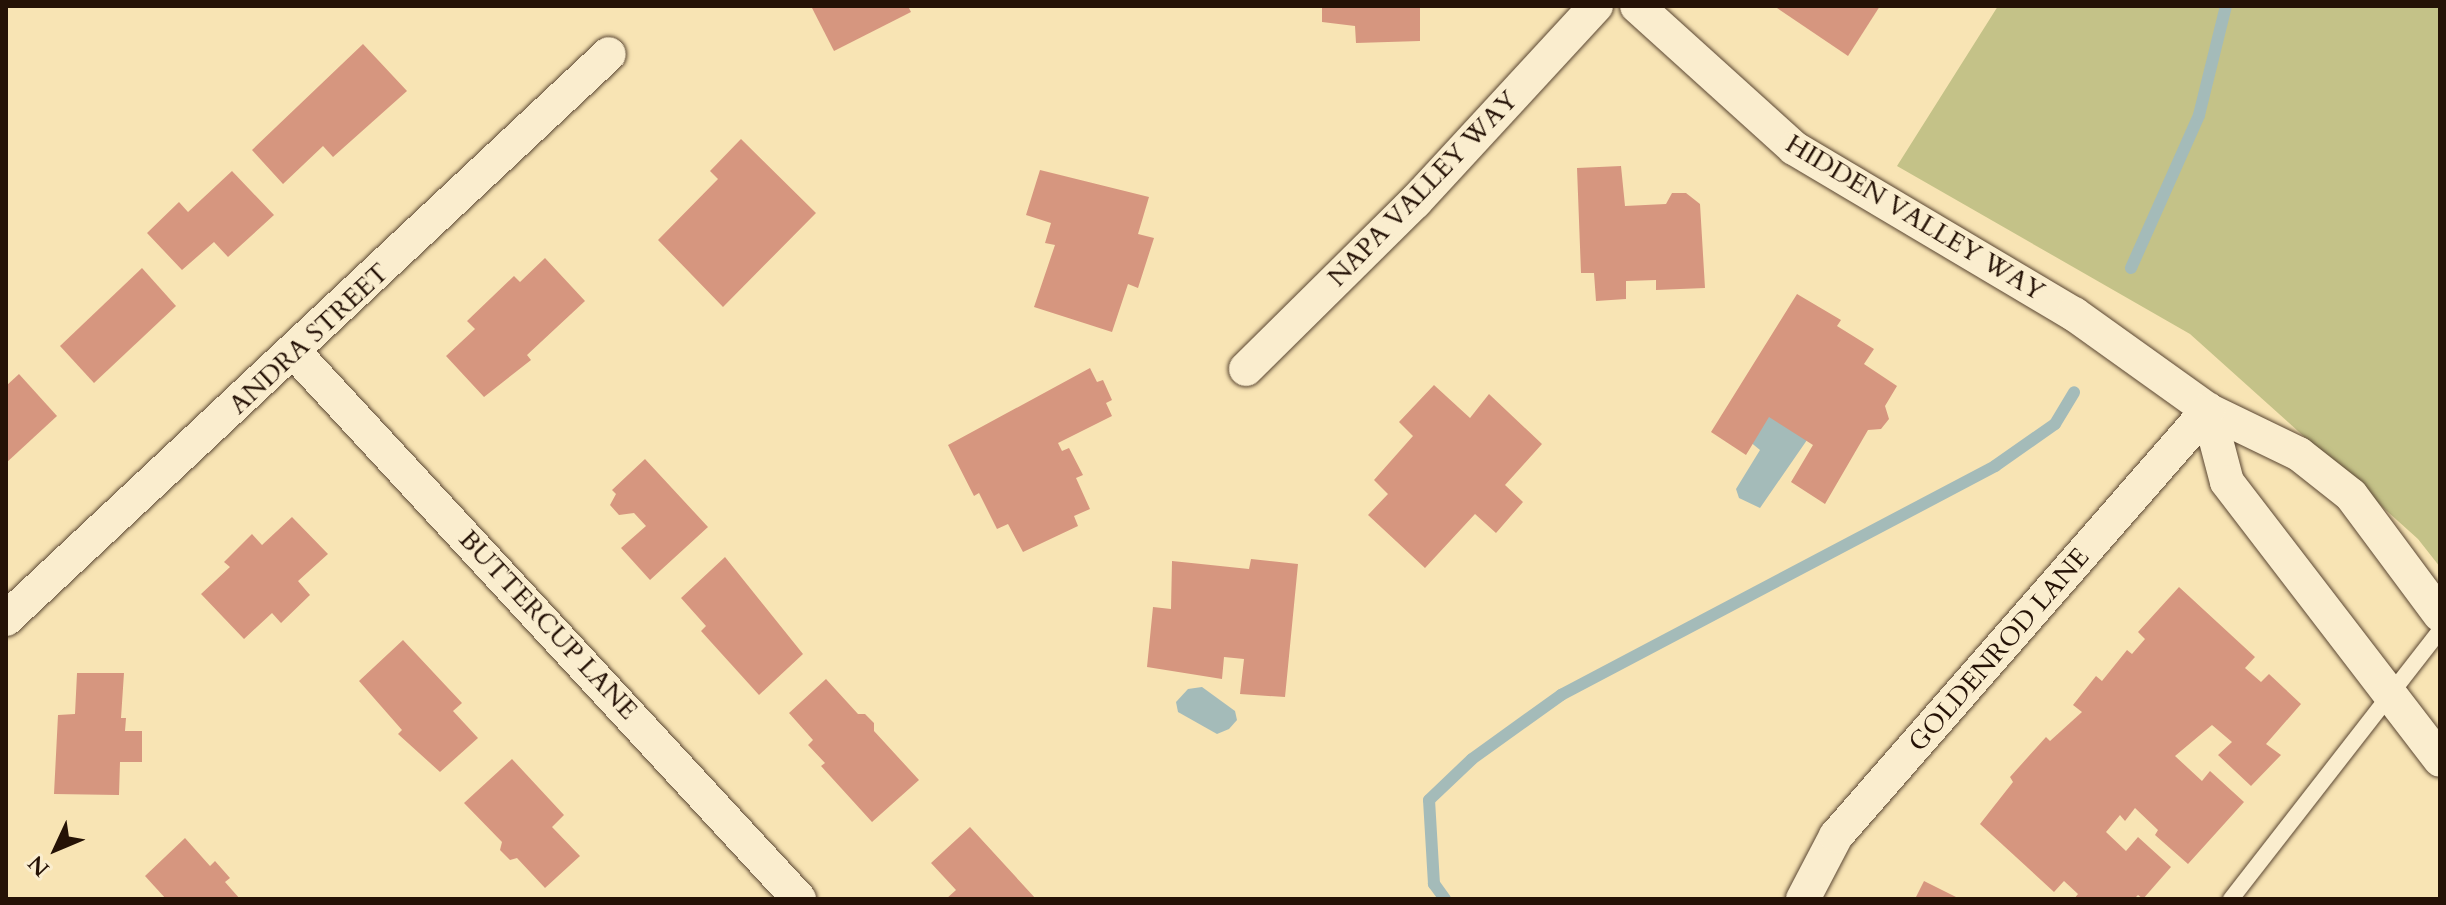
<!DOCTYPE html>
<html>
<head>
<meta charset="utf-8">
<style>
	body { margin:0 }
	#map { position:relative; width:2446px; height:905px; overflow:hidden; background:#f8e4b4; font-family:Cardo,serif }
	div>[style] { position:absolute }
	.green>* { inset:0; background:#c4c288 }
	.water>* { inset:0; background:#a4bbb9 }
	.stream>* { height:12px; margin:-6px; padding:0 6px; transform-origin:6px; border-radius:6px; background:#a4bbb9 }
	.building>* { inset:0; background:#d6967f }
	.roads { filter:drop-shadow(0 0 2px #5a4632) drop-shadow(0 0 2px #5a4632) }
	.service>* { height:16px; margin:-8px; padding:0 8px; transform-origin:8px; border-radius:8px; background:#faedce }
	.minor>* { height:34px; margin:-17px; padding:0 17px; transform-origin:17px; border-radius:17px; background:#faedce }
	span { translate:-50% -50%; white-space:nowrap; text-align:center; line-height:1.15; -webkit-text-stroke:7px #faedce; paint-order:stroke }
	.street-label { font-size:26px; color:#251206 }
	.frame { position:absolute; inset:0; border:8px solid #251206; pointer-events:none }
	.north { position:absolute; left:16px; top:809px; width:80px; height:80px; -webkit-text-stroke:6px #faedce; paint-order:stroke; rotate:226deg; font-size:22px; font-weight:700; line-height:32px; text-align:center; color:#251206 }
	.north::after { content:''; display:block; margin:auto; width:28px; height:36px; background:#251206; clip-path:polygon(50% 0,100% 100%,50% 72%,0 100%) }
</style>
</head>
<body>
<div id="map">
	<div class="green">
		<i style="clip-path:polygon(1998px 6px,2440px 6px,2440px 567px,2418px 539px,2190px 334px,1897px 166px)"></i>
	</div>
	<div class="water">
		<i style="clip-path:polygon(1766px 413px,1807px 440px,1760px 508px,1739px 498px,1736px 489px,1760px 450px,1749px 441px)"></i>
		<i style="clip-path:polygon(1202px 687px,1235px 711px,1237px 720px,1229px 729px,1217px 734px,1178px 712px,1176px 702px,1188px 689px)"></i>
	</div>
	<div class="stream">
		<i style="left:2131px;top:268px;width:167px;rotate:-66deg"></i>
		<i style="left:2199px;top:115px;width:112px;rotate:-76.1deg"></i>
		<i style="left:1445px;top:899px;width:19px;rotate:-126deg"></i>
		<i style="left:1434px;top:884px;width:84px;rotate:-93.4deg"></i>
		<i style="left:1429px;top:800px;width:59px;rotate:-43.6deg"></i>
		<i style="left:1472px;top:759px;width:110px;rotate:-35.7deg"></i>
		<i style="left:1561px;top:695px;width:491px;rotate:-27.8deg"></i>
		<i style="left:1995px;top:466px;width:73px;rotate:-35deg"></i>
		<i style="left:2055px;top:424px;width:37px;rotate:-59deg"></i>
	</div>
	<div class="building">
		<i style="clip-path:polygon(811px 6px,908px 6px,911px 12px,834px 51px)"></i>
		<i style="clip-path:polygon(1322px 6px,1420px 6px,1420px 41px,1356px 43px,1355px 26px,1322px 22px)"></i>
		<i style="clip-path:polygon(1774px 6px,1880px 6px,1848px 56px)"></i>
		<i style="clip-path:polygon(363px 44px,407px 91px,333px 157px,323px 146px,283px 184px,252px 150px)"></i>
		<i style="clip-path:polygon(741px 139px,816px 213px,723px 307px,658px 240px,718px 179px,710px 171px)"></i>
		<i style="clip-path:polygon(1621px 166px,1625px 206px,1666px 204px,1672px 193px,1686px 193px,1700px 204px,1705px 288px,1656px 290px,1656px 280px,1626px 281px,1626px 299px,1596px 301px,1594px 273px,1581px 273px,1577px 168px)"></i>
		<i style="clip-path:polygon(1040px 170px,1149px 197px,1138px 234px,1154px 238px,1138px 288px,1128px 284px,1112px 332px,1034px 307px,1055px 245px,1045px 243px,1051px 223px,1026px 215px)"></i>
		<i style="clip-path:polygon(232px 171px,274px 215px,228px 257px,214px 242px,182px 270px,147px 233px,179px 202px,188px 212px)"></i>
		<i style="clip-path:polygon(545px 258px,585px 301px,527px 355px,531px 360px,484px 397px,446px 356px,475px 329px,467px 321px,514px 276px,520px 282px)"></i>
		<i style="clip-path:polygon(142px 268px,176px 306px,94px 383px,60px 346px)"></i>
		<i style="clip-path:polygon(1797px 294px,1841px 320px,1837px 326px,1874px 349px,1864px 364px,1897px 386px,1885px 406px,1889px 419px,1881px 429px,1868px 430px,1825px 504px,1791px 482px,1813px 445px,1769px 417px,1746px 455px,1711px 432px)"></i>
		<i style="clip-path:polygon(1090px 368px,1097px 382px,1103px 380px,1112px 400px,1106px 403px,1112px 416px,1058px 443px,1062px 451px,1069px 448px,1083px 475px,1076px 478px,1090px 509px,1074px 516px,1078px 526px,1023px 552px,1008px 524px,997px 529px,979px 493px,974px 496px,948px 445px)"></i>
		<i style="clip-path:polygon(19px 374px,57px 416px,6px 463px,6px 386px)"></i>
		<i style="clip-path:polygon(1434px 385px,1470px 418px,1489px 394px,1542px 444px,1505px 485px,1523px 502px,1496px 533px,1475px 514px,1425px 568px,1368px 515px,1388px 494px,1374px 480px,1413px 436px,1399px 422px)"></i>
		<i style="clip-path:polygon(645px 459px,708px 527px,650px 580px,621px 548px,646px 526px,634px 513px,619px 515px,610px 505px,616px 494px,612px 490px)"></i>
		<i style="clip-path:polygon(292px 517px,328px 554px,298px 581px,310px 595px,281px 623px,272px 613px,244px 639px,201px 594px,230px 567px,224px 562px,252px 534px,262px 545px)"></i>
		<i style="clip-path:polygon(725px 557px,803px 654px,759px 695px,701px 631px,706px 626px,681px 598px)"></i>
		<i style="clip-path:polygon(1251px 559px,1298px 564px,1285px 697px,1240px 694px,1244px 659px,1224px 657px,1222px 679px,1147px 667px,1153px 607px,1171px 609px,1172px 561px,1249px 569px)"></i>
		<i style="clip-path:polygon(2179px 587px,2255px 657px,2245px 668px,2261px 682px,2269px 674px,2301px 704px,2266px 744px,2281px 755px,2251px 786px,2218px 755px,2232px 742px,2212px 725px,2175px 756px,2202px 781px,2210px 771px,2244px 802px,2188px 864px,2155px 835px,2158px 830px,2135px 808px,2125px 821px,2120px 815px,2106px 832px,2126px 851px,2138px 837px,2171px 867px,2143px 899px,2138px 895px,2134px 899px,2074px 899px,2078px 894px,2064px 881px,2054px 892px,1980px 824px,2013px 782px,2010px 777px,2046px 737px,2050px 741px,2082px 712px,2073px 705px,2096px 676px,2102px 681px,2127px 650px,2132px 654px,2145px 639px,2138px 632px)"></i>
		<i style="clip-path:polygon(403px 640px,462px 703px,453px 711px,478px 738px,440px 772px,398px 734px,402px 730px,359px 681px)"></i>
		<i style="clip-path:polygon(77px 673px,124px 673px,121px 718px,126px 718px,125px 731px,142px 731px,142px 762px,120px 762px,119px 795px,54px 794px,58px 715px,75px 714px)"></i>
		<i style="clip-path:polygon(826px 679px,858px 714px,865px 714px,874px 723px,874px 731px,919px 780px,872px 822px,821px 766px,825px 763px,808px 745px,813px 740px,789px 713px)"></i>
		<i style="clip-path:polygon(512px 759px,564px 815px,552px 827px,580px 856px,545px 888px,517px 858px,510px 860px,500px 850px,502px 842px,464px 803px)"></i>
		<i style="clip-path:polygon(970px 827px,1036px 899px,946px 899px,956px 890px,931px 863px)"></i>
		<i style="clip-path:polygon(185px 838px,210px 866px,215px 861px,230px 878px,225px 882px,240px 899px,166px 899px,145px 876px)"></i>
		<i style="clip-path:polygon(1924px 881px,1960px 899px,1915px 899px)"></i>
	</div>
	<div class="roads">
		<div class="service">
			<i style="left:2231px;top:899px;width:340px;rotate:-52.1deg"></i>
		</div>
		<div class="minor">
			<i style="left:1637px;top:6px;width:212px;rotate:42.1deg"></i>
			<i style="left:1794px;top:148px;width:326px;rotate:30.7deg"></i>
			<i style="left:2074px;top:314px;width:165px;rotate:35.6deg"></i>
			<i style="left:2208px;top:410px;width:101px;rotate:25.8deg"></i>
			<i style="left:2299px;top:454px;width:66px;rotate:38.3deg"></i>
			<i style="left:2351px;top:495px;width:149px;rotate:53.4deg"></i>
			<i style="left:295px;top:353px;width:743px;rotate:47.29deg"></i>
			<i style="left:1246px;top:369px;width:238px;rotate:-44.7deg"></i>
			<i style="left:1415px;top:202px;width:267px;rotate:-47.3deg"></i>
			<i style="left:2208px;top:410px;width:74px;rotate:75.2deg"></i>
			<i style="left:2227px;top:482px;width:350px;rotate:52.5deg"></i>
			<i style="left:6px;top:619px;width:826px;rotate:-43.14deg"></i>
			<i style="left:1803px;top:899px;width:71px;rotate:-62.4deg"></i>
			<i style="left:1836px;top:836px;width:566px;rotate:-48.87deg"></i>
		</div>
	</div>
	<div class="street-label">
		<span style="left:1423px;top:189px;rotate:-46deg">NAPA VALLEY WAY</span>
		<span style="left:1915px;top:218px;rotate:31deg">HIDDEN VALLEY WAY</span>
		<span style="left:309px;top:339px;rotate:-43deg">ANDRA STREET</span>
		<span style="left:548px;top:625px;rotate:47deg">BUTTERCUP LANE</span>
		<span style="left:1999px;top:650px;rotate:-49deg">GOLDENROD LANE</span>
	</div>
	<div class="frame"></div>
	<div class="north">N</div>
</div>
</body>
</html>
